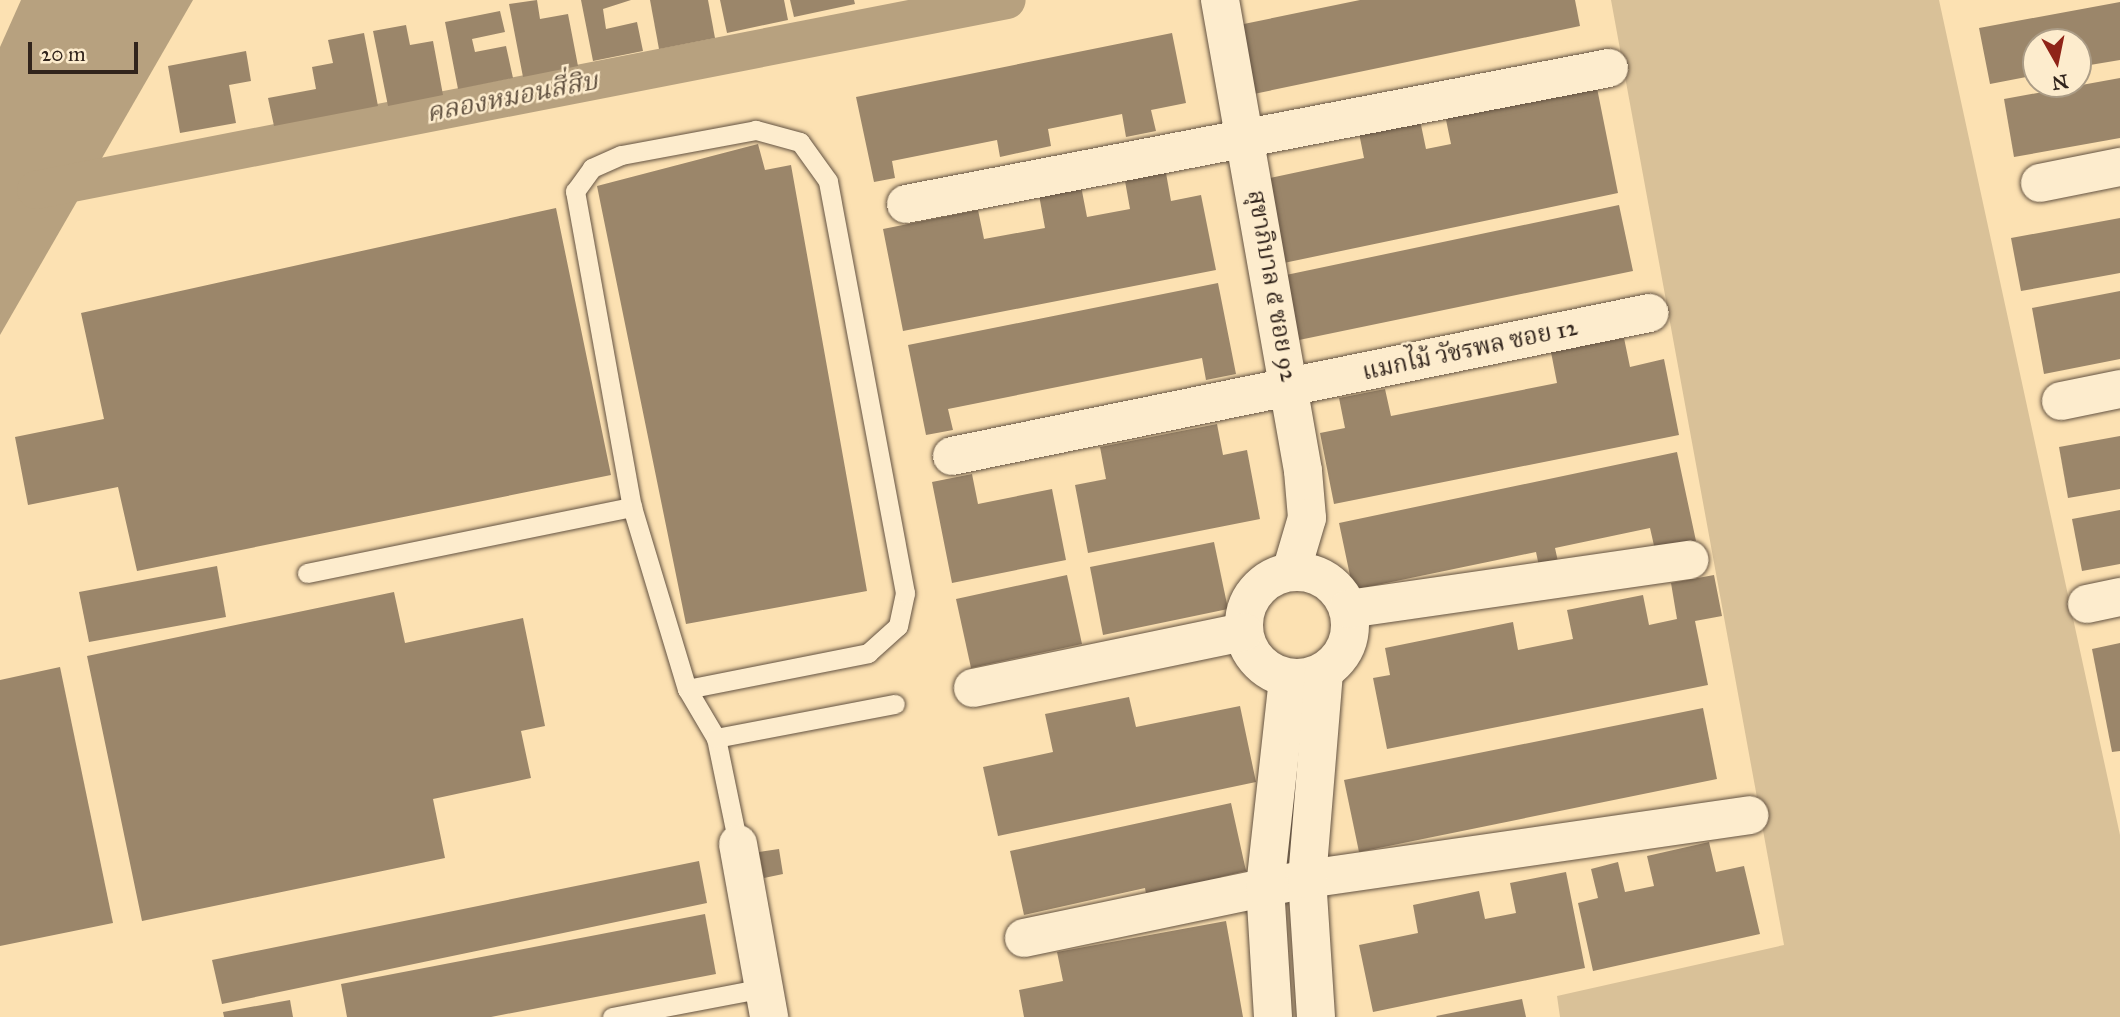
<!DOCTYPE html>
<html>
<head>
<meta charset="utf-8">
<style>
	body { margin:0 }
	#map { position:relative; width:2120px; height:1017px; overflow:hidden; background:#fce1b2; font-family:"IM FELL Great Primer","Noto Serif Thai",serif }
	div>[style] { position:absolute }
	.green>* { inset:0; background:#d9c198 }
	.water>* { inset:0; background:#b7a17f }
	.canal>* { height:38px; margin:-19px; padding:0 19px; transform-origin:19px; border-radius:19px; background:#b7a17f }
	.building>* { inset:0; background:#9b866a }
	.roads { filter:drop-shadow(0 0 2px #645342) drop-shadow(0 0 2px #645342) }
	.service>* { height:19px; margin:-9.5px; padding:0 9.5px; transform-origin:9.5px; border-radius:9.5px; background:#fdeccd }
	.minor>* { height:38px; margin:-19px; padding:0 19px; transform-origin:19px; border-radius:19px; background:#fdeccd }
	.minor>.ring { margin:-19px; padding:0; box-sizing:content-box; background:none; border:38px solid #fdeccd; border-radius:50% }
	span { translate:-50% -50%; white-space:nowrap; text-align:center; line-height:1.15; -webkit-text-stroke:5px #fdeccd; paint-order:stroke }
	.street-label { font-size:24px; color:#31241c }
	.water-label { font-size:26px; color:#60503f; font-style:italic }
	.north { position:absolute; left:2022px; top:28px; width:70px; height:70px; box-sizing:border-box; background:#fdeccd; border:2px solid #ab9c86; border-radius:50%; rotate:171deg; font-size:19px; font-weight:700; line-height:28px; text-align:center; color:#31241c }
	.north::after { content:''; display:block; margin:auto; width:24px; height:32px; background:#8f2418; clip-path:polygon(50% 0,100% 100%,50% 72%,0 100%) }
	.scale { position:absolute; left:28px; top:42px; width:110px; height:32px; box-sizing:border-box; border:4px solid #31241c; border-top:0; padding-left:9px; font-size:21px; line-height:24px; white-space:nowrap; color:#31241c; -webkit-text-stroke:5px #fdeccd; paint-order:stroke }
</style>
</head>
<body>
<div id="map">
	<div class="green">
		<i style="clip-path:polygon(1611px 0,1939px 0,2120px 835px,2120px 1017px,1560px 1017px,1557px 996px,1784px 945px)"></i>
	</div>
	<div class="water">
		<i style="clip-path:polygon(21px 0,193px 0,0 335px,0 47px)"></i>
	</div>
	<div class="canal">
		<i style="left:36px;top:190px;width:989px;rotate:-11.07deg"></i>
	</div>
	<div class="building">
		<i style="clip-path:polygon(537px 0,540px 19px,568px 14px,578px 66px,523px 77px,509px 4px)"></i>
		<i style="clip-path:polygon(581px 0,631px 0,603px 9px,606px 29px,637px 22px,643px 51px,593px 61px)"></i>
		<i style="clip-path:polygon(650px 0,708px 0,715px 38px,659px 49px)"></i>
		<i style="clip-path:polygon(720px 0,784px 0,788px 20px,727px 33px)"></i>
		<i style="clip-path:polygon(790px 0,854px 0,855px 4px,794px 17px)"></i>
		<i style="clip-path:polygon(1360px 0,1575px 0,1580px 26px,1249px 95px,1234px 26px)"></i>
		<i style="clip-path:polygon(2120px 2px,2120px 60px,2078px 67px,2078px 42px,2036px 42px,2036px 75px,1990px 84px,1979px 28px)"></i>
		<i style="clip-path:polygon(500px 11px,505px 32px,472px 39px,475px 52px,506px 46px,513px 78px,458px 89px,445px 22px)"></i>
		<i style="clip-path:polygon(406px 25px,410px 45px,433px 41px,443px 95px,388px 106px,373px 31px)"></i>
		<i style="clip-path:polygon(364px 33px,378px 106px,274px 126px,268px 98px,316px 89px,312px 67px,333px 63px,328px 40px)"></i>
		<i style="clip-path:polygon(1172px 33px,1186px 103px,1151px 110px,1156px 131px,1126px 137px,1122px 114px,1048px 129px,1051px 146px,1000px 157px,997px 140px,892px 161px,895px 178px,874px 182px,856px 97px)"></i>
		<i style="clip-path:polygon(246px 51px,251px 81px,229px 85px,236px 123px,180px 133px,168px 66px)"></i>
		<i style="clip-path:polygon(2120px 78px,2120px 138px,2014px 157px,2004px 99px)"></i>
		<i style="clip-path:polygon(1596px 83px,1618px 193px,1279px 264px,1261px 180px,1364px 158px,1359px 133px,1420px 120px,1426px 149px,1451px 144px,1445px 115px)"></i>
		<i style="clip-path:polygon(758px 144px,765px 170px,791px 165px,867px 591px,686px 624px,597px 186px)"></i>
		<i style="clip-path:polygon(1166px 173px,1171px 201px,1201px 195px,1216px 270px,903px 331px,883px 229px,978px 210px,984px 239px,1045px 228px,1039px 195px,1081px 186px,1087px 217px,1130px 209px,1125px 181px)"></i>
		<i style="clip-path:polygon(1619px 205px,1633px 271px,1299px 340px,1286px 275px)"></i>
		<i style="clip-path:polygon(556px 208px,611px 475px,137px 571px,118px 487px,28px 505px,15px 437px,104px 419px,81px 313px)"></i>
		<i style="clip-path:polygon(2120px 218px,2120px 273px,2021px 291px,2011px 238px)"></i>
		<i style="clip-path:polygon(1218px 283px,1236px 374px,1206px 380px,1202px 358px,948px 409px,953px 430px,926px 435px,908px 345px)"></i>
		<i style="clip-path:polygon(2120px 291px,2120px 359px,2044px 374px,2032px 308px)"></i>
		<i style="clip-path:polygon(1624px 338px,1630px 367px,1664px 359px,1679px 435px,1334px 504px,1320px 433px,1345px 428px,1339px 398px,1385px 389px,1391px 416px,1557px 383px,1551px 352px)"></i>
		<i style="clip-path:polygon(1217px 424px,1223px 455px,1247px 450px,1260px 519px,1088px 553px,1075px 485px,1106px 479px,1100px 447px)"></i>
		<i style="clip-path:polygon(2120px 436px,2120px 489px,2068px 498px,2059px 447px)"></i>
		<i style="clip-path:polygon(1677px 452px,1696px 541px,1655px 550px,1650px 528px,1555px 548px,1559px 566px,1540px 571px,1536px 552px,1353px 590px,1339px 523px)"></i>
		<i style="clip-path:polygon(972px 474px,978px 504px,1052px 489px,1066px 560px,952px 583px,932px 482px)"></i>
		<i style="clip-path:polygon(2120px 510px,2120px 564px,2082px 571px,2072px 519px)"></i>
		<i style="clip-path:polygon(1214px 542px,1228px 609px,1103px 635px,1090px 567px)"></i>
		<i style="clip-path:polygon(217px 566px,226px 617px,89px 642px,79px 592px)"></i>
		<i style="clip-path:polygon(1067px 575px,1082px 644px,971px 668px,956px 599px)"></i>
		<i style="clip-path:polygon(1714px 575px,1722px 616px,1695px 621px,1708px 685px,1387px 749px,1373px 678px,1390px 675px,1385px 648px,1513px 622px,1518px 650px,1573px 639px,1567px 610px,1643px 595px,1649px 625px,1677px 619px,1671px 583px)"></i>
		<i style="clip-path:polygon(394px 592px,405px 643px,523px 618px,545px 726px,521px 731px,531px 778px,433px 799px,445px 858px,142px 921px,87px 656px)"></i>
		<i style="clip-path:polygon(2120px 643px,2120px 751px,2112px 752px,2092px 649px)"></i>
		<i style="clip-path:polygon(60px 667px,113px 923px,0 946px,0 680px)"></i>
		<i style="clip-path:polygon(1129px 697px,1136px 727px,1240px 706px,1256px 782px,998px 836px,983px 767px,1053px 752px,1045px 714px)"></i>
		<i style="clip-path:polygon(1703px 708px,1717px 779px,1359px 852px,1344px 780px)"></i>
		<i style="clip-path:polygon(1231px 803px,1246px 871px,1221px 877px,1225px 893px,1149px 910px,1145px 888px,1024px 915px,1010px 851px)"></i>
		<i style="clip-path:polygon(1709px 842px,1716px 872px,1744px 866px,1760px 934px,1593px 971px,1578px 903px,1598px 898px,1591px 869px,1618px 862px,1625px 892px,1654px 886px,1647px 856px)"></i>
		<i style="clip-path:polygon(779px 849px,783px 874px,764px 878px,759px 852px)"></i>
		<i style="clip-path:polygon(699px 861px,707px 903px,222px 1004px,212px 960px)"></i>
		<i style="clip-path:polygon(1566px 872px,1585px 968px,1373px 1012px,1359px 945px,1418px 933px,1413px 905px,1479px 891px,1485px 919px,1516px 913px,1510px 883px)"></i>
		<i style="clip-path:polygon(705px 914px,716px 974px,491px 1017px,347px 1017px,341px 984px)"></i>
		<i style="clip-path:polygon(1226px 921px,1243px 1017px,1024px 1017px,1019px 990px,1063px 981px,1057px 952px)"></i>
		<i style="clip-path:polygon(1522px 999px,1526px 1017px,1437px 1017px,1436px 1016px)"></i>
		<i style="clip-path:polygon(290px 1000px,293px 1017px,224px 1017px,223px 1012px)"></i>
	</div>
	<div class="roads">
		<div class="service">
			<i style="left:307px;top:573px;width:332px;rotate:-11.5deg"></i>
			<i style="left:687px;top:689px;width:185px;rotate:-11.2deg"></i>
			<i style="left:868px;top:653px;width:40px;rotate:-42deg"></i>
			<i style="left:898px;top:626px;width:34px;rotate:-78deg"></i>
			<i style="left:905px;top:593px;width:419px;rotate:-100.6deg"></i>
			<i style="left:828px;top:181px;width:48px;rotate:-125.7deg"></i>
			<i style="left:800px;top:142px;width:46px;rotate:-164.7deg"></i>
			<i style="left:756px;top:130px;width:137px;rotate:169.5deg"></i>
			<i style="left:621px;top:155px;width:32px;rotate:156deg"></i>
			<i style="left:592px;top:168px;width:29px;rotate:126deg"></i>
			<i style="left:575px;top:191px;width:321px;rotate:79.8deg"></i>
			<i style="left:632px;top:507px;width:190px;rotate:73.2deg"></i>
			<i style="left:687px;top:689px;width:57px;rotate:59.4deg"></i>
			<i style="left:716px;top:738px;width:108px;rotate:78.3deg"></i>
			<i style="left:716px;top:738px;width:182px;rotate:-10.8deg"></i>
			<i style="left:612px;top:1017px;width:155px;rotate:-10.8deg"></i>
		</div>
		<div class="minor">
			<i style="left:1220px;top:0;width:478px;rotate:80deg"></i>
			<i style="left:1303px;top:471px;width:47px;rotate:85.1deg"></i>
			<i style="left:1307px;top:518px;width:56px;rotate:106.5deg"></i>
			<i style="left:2040px;top:183px;width:82px;rotate:-11.3deg"></i>
			<i style="left:906px;top:204px;width:716px;rotate:-10.95deg"></i>
			<i style="left:2061px;top:401px;width:60px;rotate:-11.5deg"></i>
			<i style="left:952px;top:456px;width:712px;rotate:-11.59deg"></i>
			<i class="ring" style="left:1244px;top:572px;width:68px;height:68px"></i>
			<i style="left:2087px;top:604px;width:34px;rotate:-12deg"></i>
			<i style="left:1348px;top:609px;width:345px;rotate:-8.2deg"></i>
			<i style="left:973px;top:688px;width:276px;rotate:-11.7deg"></i>
			<i style="left:738px;top:844px;width:176px;rotate:79.8deg"></i>
			<i style="left:1024px;top:938px;width:289px;rotate:-11.8deg"></i>
			<i style="left:1307px;top:879px;width:447px;rotate:-8.2deg"></i>
			<i style="left:1273px;top:1017px;width:130px;rotate:-93.5deg"></i>
			<i style="left:1265px;top:887px;width:210px;rotate:-83.7deg"></i>
			<i style="left:1316px;top:1017px;width:138px;rotate:-93.7deg"></i>
			<i style="left:1307px;top:879px;width:208px;rotate:-85.3deg"></i>
		</div>
	</div>
	<div class="street-label">
		<span style="left:1272px;top:286px;rotate:80deg">สุขาภิบาล ๕ ซอย 92</span>
		<span style="left:1470px;top:350px;rotate:-12deg">แมกไม้ วัชรพล ซอย 12</span>
	</div>
	<div class="water-label">
		<span style="left:512px;top:97px;rotate:-11deg">คลองหมอนสี่สิบ</span>
	</div>
	<div class="north">N</div>
	<div class="scale">20 m</div>
</div>
</body>
</html>
